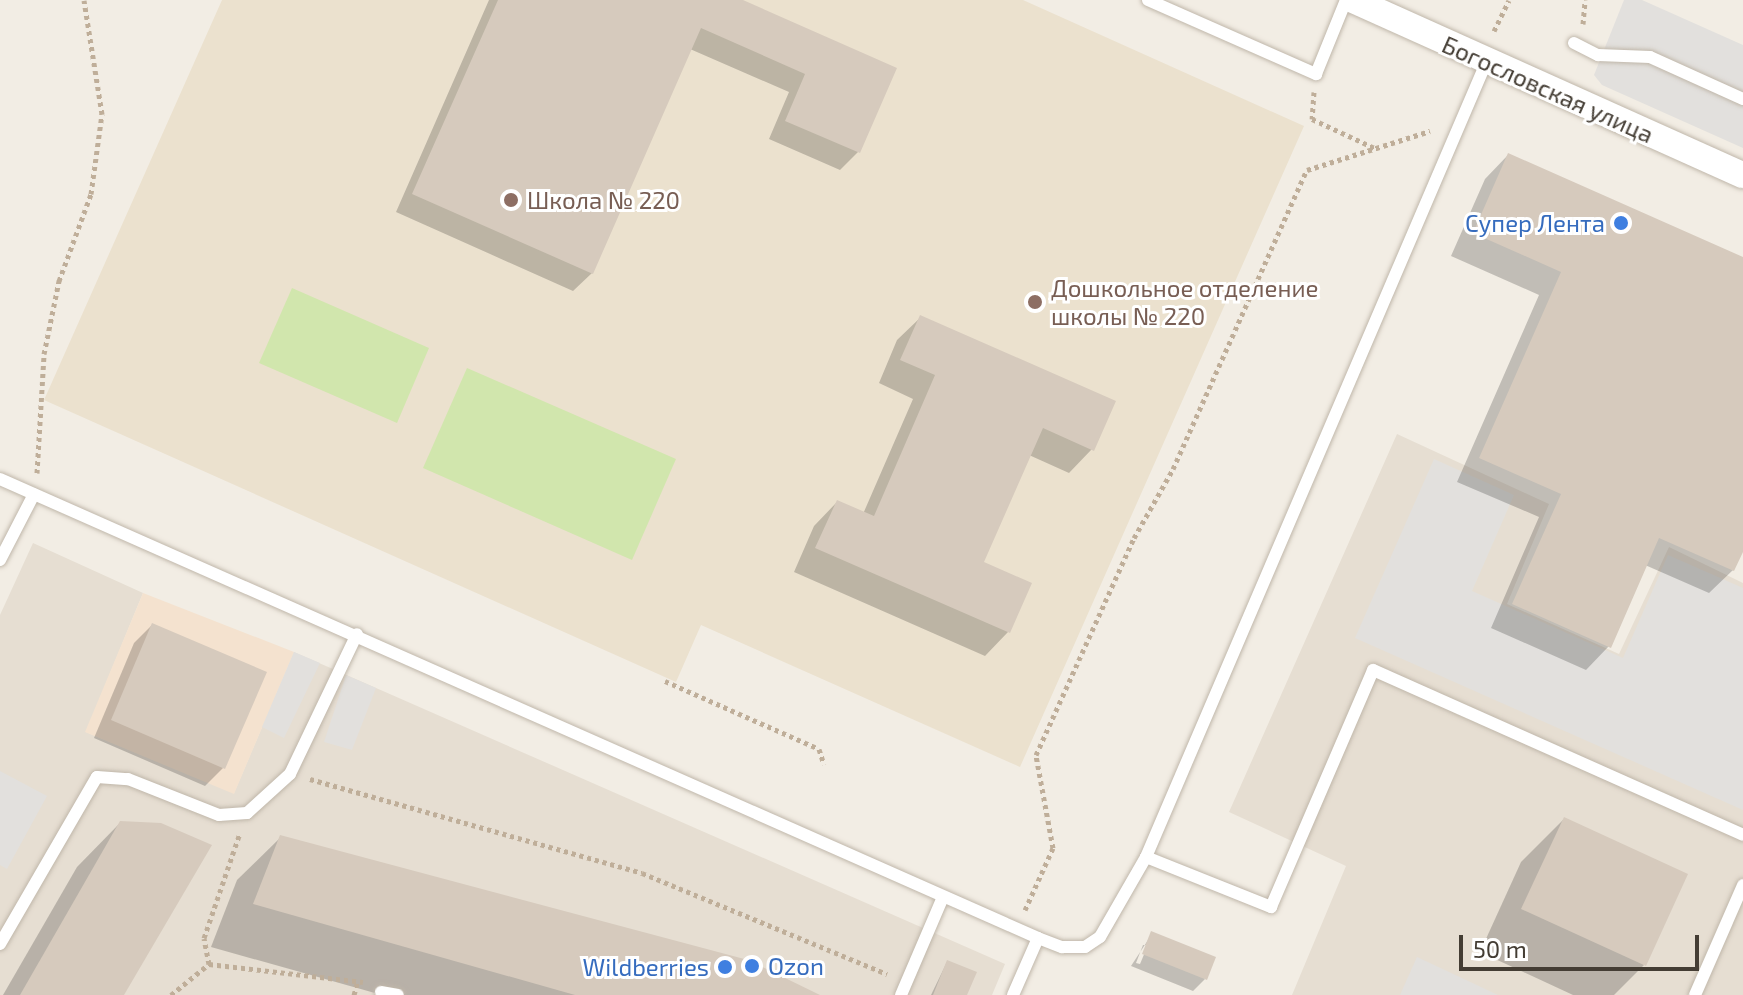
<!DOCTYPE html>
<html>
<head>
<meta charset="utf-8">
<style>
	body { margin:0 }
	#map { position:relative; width:1743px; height:995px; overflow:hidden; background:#f2ede4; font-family:"Exo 2",sans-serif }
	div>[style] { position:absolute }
	.residential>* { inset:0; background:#e6ded2 }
	.commercial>* { inset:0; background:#f4e2cf }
	.education>* { inset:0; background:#ebe1ce }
	.green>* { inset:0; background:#d1e6ad }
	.parking>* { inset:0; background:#e2e0dd }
	.shadow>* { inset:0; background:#0003 }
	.building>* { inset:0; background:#d6cabd }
	.path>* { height:5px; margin-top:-2.5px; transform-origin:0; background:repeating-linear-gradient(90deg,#bfae99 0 4px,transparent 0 8px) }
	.roads { filter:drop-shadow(0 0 2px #c0b7aa) drop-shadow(0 0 2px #c0b7aa) }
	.lane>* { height:12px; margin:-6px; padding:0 6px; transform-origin:6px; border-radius:6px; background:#fff }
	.street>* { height:26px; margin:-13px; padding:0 13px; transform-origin:13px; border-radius:13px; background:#fff }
	.dots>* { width:22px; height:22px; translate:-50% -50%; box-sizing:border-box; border:4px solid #fff; border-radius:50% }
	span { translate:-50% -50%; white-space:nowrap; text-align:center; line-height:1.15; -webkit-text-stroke:6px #fff; paint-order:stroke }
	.street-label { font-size:24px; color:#443d34 }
	.education-label { font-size:24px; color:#785e54 }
	.left { translate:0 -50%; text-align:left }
	.shop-label { font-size:24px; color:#366cbe }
	.right { translate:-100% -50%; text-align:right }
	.scale { position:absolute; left:1459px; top:935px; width:240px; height:36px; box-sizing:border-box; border:4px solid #443d34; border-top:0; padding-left:10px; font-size:24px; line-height:28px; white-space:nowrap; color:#443d34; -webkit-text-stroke:6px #fff; paint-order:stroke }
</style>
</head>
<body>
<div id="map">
	<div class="residential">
		<i style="clip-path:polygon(1397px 434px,1549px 504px,1507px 604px,1619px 654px,1669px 547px,1743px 583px,1743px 995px,1292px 995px,1346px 866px,1229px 812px)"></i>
		<i style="clip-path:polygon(33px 543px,143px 593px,86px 732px,234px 793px,294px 652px,1005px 964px,992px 995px,0 995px,0 615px)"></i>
	</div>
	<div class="commercial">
		<i style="clip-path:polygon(143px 593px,294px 652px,234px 794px,85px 732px)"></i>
	</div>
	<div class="education">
		<i style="clip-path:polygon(222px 0,1023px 0,1304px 126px,1020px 767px,701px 625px,676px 682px,44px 400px)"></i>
	</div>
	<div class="green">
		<i style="clip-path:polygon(292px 288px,429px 348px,397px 423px,259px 363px)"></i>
		<i style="clip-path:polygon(467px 368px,676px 459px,632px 560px,423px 468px)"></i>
	</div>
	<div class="parking">
		<i style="clip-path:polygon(1624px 0,1642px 0,1743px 45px,1743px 148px,1602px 85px,1594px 75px)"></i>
		<i style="clip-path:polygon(1434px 459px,1514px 495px,1472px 591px,1623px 658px,1668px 555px,1743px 588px,1743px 810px,1355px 638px)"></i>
		<i style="clip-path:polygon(294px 652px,320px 663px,284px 738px,262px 727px)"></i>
		<i style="clip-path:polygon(346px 675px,376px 688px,352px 750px,324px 742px)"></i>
		<i style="clip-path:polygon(0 771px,47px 796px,7px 869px,0 865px)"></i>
		<i style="clip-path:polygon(1417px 957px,1498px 995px,1400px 995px)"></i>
	</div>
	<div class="shadow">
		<i style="clip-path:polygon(489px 0,738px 0,894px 69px,858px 152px,840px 170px,769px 139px,789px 92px,690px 49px,592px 273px,573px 291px,396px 212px)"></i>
		<i style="clip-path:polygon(1508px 155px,1743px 259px,1743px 547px,1733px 570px,1709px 593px,1645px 565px,1609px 646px,1586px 670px,1491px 628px,1539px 517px,1457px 482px,1539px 295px,1451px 256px,1485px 179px)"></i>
		<i style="clip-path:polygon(921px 317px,1092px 449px,1069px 473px,1029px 455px,981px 563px,1029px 584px,1008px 632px,985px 656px,794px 572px,814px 526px,837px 502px,863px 514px,913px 399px,879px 383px,897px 340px)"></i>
		<i style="clip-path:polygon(152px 625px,223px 768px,205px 786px,94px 738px,134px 643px)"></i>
		<i style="clip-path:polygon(1564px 819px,1644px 965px,1614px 995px,1573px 995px,1480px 952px,1521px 862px)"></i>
		<i style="clip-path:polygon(120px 823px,122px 995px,3px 995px,77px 867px)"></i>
		<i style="clip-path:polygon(281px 837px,816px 995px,382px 995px,211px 947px,237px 880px)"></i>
		<i style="clip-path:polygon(evenodd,1152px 934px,1205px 979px,1193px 991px,1131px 966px,1152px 934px,1143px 945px,1148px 945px,1140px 964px,1136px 963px,1143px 945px)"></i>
		<i style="clip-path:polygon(947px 962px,964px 995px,931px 995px)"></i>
	</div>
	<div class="building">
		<i style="clip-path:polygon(498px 0,743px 0,897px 68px,860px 153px,785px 121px,805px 74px,701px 28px,593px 274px,412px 194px)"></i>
		<i style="clip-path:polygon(1508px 153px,1743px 257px,1743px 552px,1734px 571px,1659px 538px,1611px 648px,1512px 604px,1561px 494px,1479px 458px,1561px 272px,1473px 233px)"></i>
		<i style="clip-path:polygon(920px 315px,1116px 401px,1094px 451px,1043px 428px,984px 562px,1032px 583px,1010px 633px,815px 548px,837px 500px,874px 516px,935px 375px,900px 360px)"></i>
		<i style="clip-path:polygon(152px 623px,267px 672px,225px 769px,111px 720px)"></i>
		<i style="clip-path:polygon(1564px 817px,1688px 874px,1646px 966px,1521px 909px)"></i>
		<i style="clip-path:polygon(120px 821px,161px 823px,212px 845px,124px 995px,20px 995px)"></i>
		<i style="clip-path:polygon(280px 835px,748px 960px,820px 995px,575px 995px,253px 904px)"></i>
		<i style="clip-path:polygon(1151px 931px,1216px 957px,1207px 980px,1142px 954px)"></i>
		<i style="clip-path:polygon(947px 960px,977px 972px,967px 995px,933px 995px)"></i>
	</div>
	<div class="path">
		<i style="left:1583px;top:24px;width:24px;rotate:-85deg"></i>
		<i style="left:1494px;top:31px;width:34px;rotate:-64deg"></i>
		<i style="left:1314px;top:92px;width:27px;rotate:94deg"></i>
		<i style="left:1312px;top:119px;width:72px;rotate:24.8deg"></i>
		<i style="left:37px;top:473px;width:119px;rotate:-86.6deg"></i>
		<i style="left:44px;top:354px;width:75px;rotate:-78.4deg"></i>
		<i style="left:59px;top:281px;width:93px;rotate:-69.8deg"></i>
		<i style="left:91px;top:194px;width:81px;rotate:-82.2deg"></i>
		<i style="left:102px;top:114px;width:115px;rotate:-99deg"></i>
		<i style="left:665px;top:681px;width:168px;rotate:23.8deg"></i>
		<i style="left:819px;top:749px;width:16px;rotate:72deg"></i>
		<i style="left:310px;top:779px;width:345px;rotate:15.8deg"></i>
		<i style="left:642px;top:873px;width:265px;rotate:22.4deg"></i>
		<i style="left:1025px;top:910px;width:68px;rotate:-65.7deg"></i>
		<i style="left:1053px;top:848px;width:95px;rotate:-100.4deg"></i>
		<i style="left:1036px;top:755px;width:238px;rotate:-65.7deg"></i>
		<i style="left:1134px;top:538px;width:79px;rotate:-60.5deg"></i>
		<i style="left:1173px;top:469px;width:328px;rotate:-65.9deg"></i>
		<i style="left:1307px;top:170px;width:129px;rotate:-17.6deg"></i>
		<i style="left:209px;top:964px;width:155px;rotate:6.7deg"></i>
		<i style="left:171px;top:995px;width:49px;rotate:-39.2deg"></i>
		<i style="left:209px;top:964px;width:26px;rotate:-101deg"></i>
		<i style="left:204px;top:938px;width:111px;rotate:-71.1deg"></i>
		<i style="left:354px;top:995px;width:16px;rotate:-75deg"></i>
	</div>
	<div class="roads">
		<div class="lane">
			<i style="left:1148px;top:0;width:184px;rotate:23.8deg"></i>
			<i style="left:1316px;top:74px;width:80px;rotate:-67.9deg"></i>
			<i style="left:1574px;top:43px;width:27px;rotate:27deg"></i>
			<i style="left:1598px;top:55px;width:52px;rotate:2.2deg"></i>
			<i style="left:1650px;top:57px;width:102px;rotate:24.3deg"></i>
			<i style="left:0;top:479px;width:1135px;rotate:23.85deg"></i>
			<i style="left:1038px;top:938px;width:26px;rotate:21deg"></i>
			<i style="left:1062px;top:947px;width:23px"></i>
			<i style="left:1085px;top:947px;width:18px;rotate:-34deg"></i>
			<i style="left:1100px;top:937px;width:92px;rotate:-60.1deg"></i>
			<i style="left:1146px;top:857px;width:864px;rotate:-66.82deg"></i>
			<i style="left:0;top:560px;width:74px;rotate:-62.7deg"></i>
			<i style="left:1146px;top:857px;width:135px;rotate:21.8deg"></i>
			<i style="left:1271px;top:907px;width:258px;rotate:-66.7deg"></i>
			<i style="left:1373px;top:670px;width:405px;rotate:24deg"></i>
			<i style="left:0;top:944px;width:193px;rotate:-59.9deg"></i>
			<i style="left:97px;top:777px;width:31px;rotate:4deg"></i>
			<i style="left:128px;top:779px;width:98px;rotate:21.6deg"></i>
			<i style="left:219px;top:815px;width:28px;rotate:-4deg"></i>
			<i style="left:247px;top:813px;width:58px;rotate:-42.2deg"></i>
			<i style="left:290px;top:774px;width:155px;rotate:-64.4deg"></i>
			<i style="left:381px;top:992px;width:17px;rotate:10deg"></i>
			<i style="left:901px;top:995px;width:107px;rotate:-66.8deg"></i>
			<i style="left:1013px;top:995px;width:62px;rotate:-66.3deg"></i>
			<i style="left:1695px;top:995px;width:120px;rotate:-66.4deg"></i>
		</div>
		<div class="street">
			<i style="left:1353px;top:0;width:427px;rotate:24.2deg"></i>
		</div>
	</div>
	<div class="dots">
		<i style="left:511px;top:200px;background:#8d6e63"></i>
		<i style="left:1621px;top:223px;background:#3f7fe0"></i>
		<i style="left:1035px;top:302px;background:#8d6e63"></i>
		<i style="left:752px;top:966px;background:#3f7fe0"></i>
		<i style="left:725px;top:967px;background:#3f7fe0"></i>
	</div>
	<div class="street-label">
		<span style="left:1548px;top:89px;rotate:24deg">Богословская улица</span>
	</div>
	<div class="education-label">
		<span class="left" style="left:527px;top:200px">Школа № 220</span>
		<span class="left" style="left:1051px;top:302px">Дошкольное отделение<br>школы № 220</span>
	</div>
	<div class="shop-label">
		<span class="right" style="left:1605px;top:223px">Супер Лента</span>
		<span class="left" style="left:768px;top:966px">Ozon</span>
		<span class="right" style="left:709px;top:967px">Wildberries</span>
	</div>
	<div class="scale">50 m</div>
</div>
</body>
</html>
